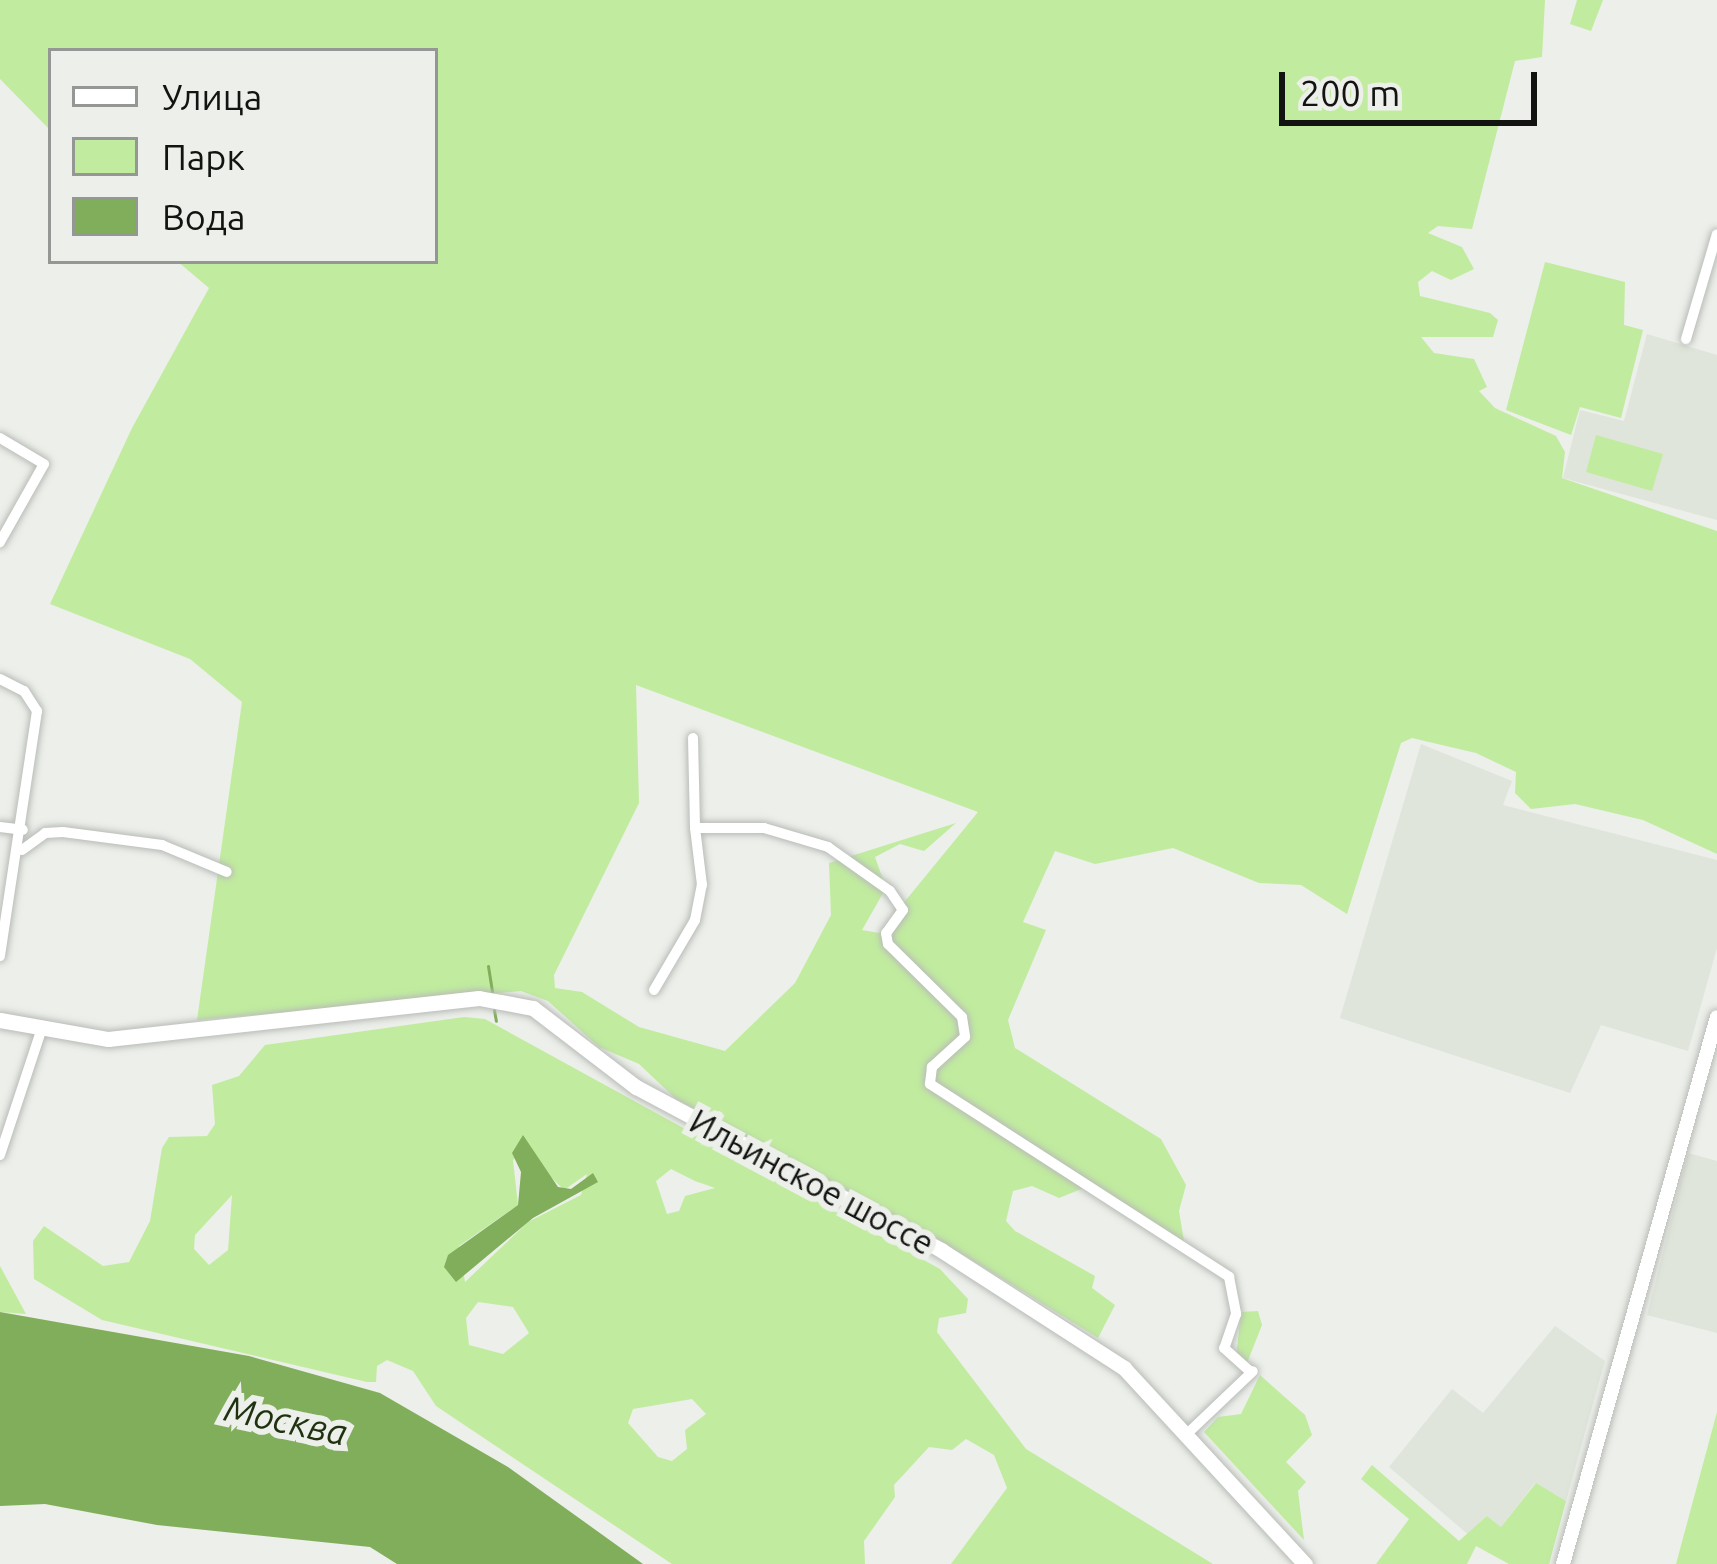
<!DOCTYPE html>
<html>
<head>
<meta charset="utf-8">
<style>
	body { margin:0 }
	#map { position:relative; width:1717px; height:1564px; overflow:hidden; background:#ecefea; font-family:Ubuntu,sans-serif }
	div>[style] { position:absolute }
	.built>* { inset:0; background:#dfe5da }
	.green>* { inset:0; background:#c1ec9f }
	.water>* { inset:0; background:#81ae5b }
	.stream>* { height:3px; margin:-1.5px; padding:0 1.5px; transform-origin:1.5px; border-radius:1.5px; background:#81ae5b }
	.roads { filter:drop-shadow(0 0 3px #b9bcb7) drop-shadow(0 0 3px #b9bcb7) }
	.minor>* { height:10px; margin:-5px; padding:0 5px; transform-origin:5px; border-radius:5px; background:#fff }
	.tertiary>* { height:14px; margin:-7px; padding:0 7px; transform-origin:7px; border-radius:7px; background:#fff }
	.secondary>* { height:15px; margin:-7.5px; padding:0 7.5px; transform-origin:7.5px; border-radius:7.5px; background:#fff }
	span { translate:-50% -50%; white-space:nowrap; text-align:center; line-height:1.15; -webkit-text-stroke:12px #ecefea; paint-order:stroke }
	.street-label { font-size:33px; color:#131412 }
	.water-label { font-size:36px; color:#1f310f; font-style:italic }
	.legend { position:absolute; left:48px; top:48px; width:390px; height:216px; box-sizing:border-box; background:#ecefea; border:3px solid #959794; margin:0; padding:15px 21px; list-style:none; font-size:36px; color:#131412 }
	.legend li { display:flex; align-items:center; gap:24px; height:60px }
	.legend b { width:60px; border:3px solid #959794 }
	.scale { position:absolute; left:1279px; top:72px; width:258px; height:54px; box-sizing:border-box; border:6px solid #131412; border-top:0; padding-left:15px; font-size:36px; line-height:42px; white-space:nowrap; color:#131412; -webkit-text-stroke:9px #ecefea; paint-order:stroke }
</style>
</head>
<body>
<div id="map">
	<div class="built">
		<i style="clip-path:polygon(1647px 334px,1717px 355px,1717px 520px,1563px 478px,1580px 410px,1624px 421px)"></i>
		<i style="clip-path:polygon(1421px 744px,1512px 781px,1503px 805px,1717px 860px,1717px 948px,1688px 1051px,1601px 1025px,1570px 1093px,1340px 1018px)"></i>
		<i style="clip-path:polygon(1688px 1153px,1717px 1161px,1717px 1333px,1647px 1315px)"></i>
		<i style="clip-path:polygon(1555px 1326px,1605px 1361px,1566px 1501px,1535px 1483px,1501px 1527px,1487px 1516px,1470px 1536px,1389px 1467px,1452px 1389px,1483px 1413px)"></i>
	</div>
	<div class="green">
		<i style="clip-path:polygon(evenodd,0 0,1545px 0,1542px 57px,1515px 61px,1472px 229px,1438px 226px,1428px 233px,1462px 247px,1474px 269px,1451px 280px,1432px 271px,1418px 282px,1420px 296px,1490px 313px,1498px 320px,1493px 337px,1421px 337px,1434px 353px,1474px 359px,1487px 387px,1479px 391px,1495px 408px,1556px 436px,1565px 452px,1562px 478px,1717px 531px,1717px 854px,1643px 820px,1575px 804px,1531px 809px,1515px 793px,1516px 772px,1476px 753px,1412px 738px,1401px 743px,1347px 914px,1301px 885px,1259px 883px,1173px 848px,1095px 864px,1055px 851px,1023px 922px,1046px 930px,1008px 1020px,1015px 1048px,1161px 1139px,1186px 1185px,1179px 1211px,1184px 1241px,1091px 1185px,1059px 1198px,1032px 1186px,1013px 1191px,1006px 1221px,1015px 1231px,1095px 1276px,1092px 1288px,1115px 1305px,1098px 1338px,941px 1241px,676px 1099px,639px 1064px,599px 1047px,548px 1001px,521px 991px,197px 1020px,242px 702px,190px 659px,50px 604px,132px 428px,209px 288px,177px 261px,435px 261px,435px 51px,51px 51px,51px 131px,0 79px,0 0,636px 685px,978px 812px,879px 933px,862px 930px,886px 888px,875px 857px,900px 844px,924px 851px,956px 823px,829px 863px,831px 915px,795px 983px,725px 1051px,639px 1027px,582px 992px,555px 988px,554px 975px,639px 803px,636px 685px)"></i>
		<i style="clip-path:polygon(1577px 0,1603px 0,1591px 31px,1570px 24px)"></i>
		<i style="clip-path:polygon(1545px 262px,1625px 282px,1624px 325px,1643px 330px,1621px 418px,1580px 407px,1571px 435px,1506px 410px)"></i>
		<i style="clip-path:polygon(1596px 435px,1663px 454px,1652px 491px,1586px 472px)"></i>
		<i style="clip-path:polygon(evenodd,464px 1017px,485px 1019px,940px 1269px,968px 1299px,966px 1313px,939px 1318px,937px 1332px,1026px 1449px,1213px 1564px,951px 1564px,1007px 1488px,994px 1455px,966px 1439px,952px 1450px,929px 1447px,894px 1485px,895px 1497px,864px 1541px,865px 1564px,672px 1564px,436px 1406px,413px 1371px,387px 1360px,377px 1366px,376px 1382px,367px 1382px,102px 1320px,34px 1279px,33px 1241px,44px 1226px,103px 1266px,129px 1262px,150px 1221px,162px 1148px,169px 1137px,207px 1136px,215px 1124px,212px 1085px,239px 1076px,265px 1045px,464px 1017px,530px 1145px,532px 1158px,564px 1190px,587px 1174px,581px 1195px,528px 1222px,465px 1282px,459px 1246px,518px 1205px,513px 1160px,530px 1145px,464px 1017px,671px 1169px,695px 1181px,715px 1188px,685px 1196px,679px 1211px,667px 1214px,656px 1181px,671px 1169px,464px 1017px,232px 1195px,228px 1250px,209px 1265px,194px 1249px,195px 1235px,232px 1195px,464px 1017px,478px 1302px,513px 1307px,529px 1333px,503px 1354px,469px 1345px,466px 1318px,478px 1302px,464px 1017px,692px 1399px,706px 1414px,685px 1430px,687px 1449px,672px 1461px,658px 1457px,628px 1423px,633px 1409px,692px 1399px)"></i>
		<i style="clip-path:polygon(0 1266px,26px 1314px,0 1312px)"></i>
		<i style="clip-path:polygon(1258px 1311px,1262px 1325px,1247px 1363px,1236px 1357px,1241px 1312px)"></i>
		<i style="clip-path:polygon(1260px 1375px,1305px 1415px,1312px 1435px,1286px 1462px,1306px 1482px,1298px 1491px,1304px 1540px,1204px 1432px,1218px 1417px,1241px 1414px)"></i>
		<i style="clip-path:polygon(1717px 1412px,1717px 1564px,1676px 1564px)"></i>
		<i style="clip-path:polygon(1372px 1465px,1459px 1541px,1487px 1516px,1501px 1527px,1536px 1483px,1566px 1501px,1549px 1564px,1509px 1564px,1476px 1546px,1467px 1564px,1376px 1564px,1409px 1519px,1361px 1479px)"></i>
	</div>
	<div class="water">
		<i style="clip-path:polygon(523px 1135px,558px 1187px,571px 1189px,593px 1173px,598px 1182px,533px 1218px,456px 1282px,444px 1267px,448px 1255px,518px 1205px,521px 1172px,512px 1153px)"></i>
		<i style="clip-path:polygon(0 1312px,249px 1356px,380px 1393px,508px 1467px,643px 1564px,397px 1564px,370px 1547px,157px 1525px,45px 1504px,0 1506px)"></i>
	</div>
	<div class="stream">
		<i style="left:488px;top:966px;width:26px;rotate:81deg"></i>
		<i style="left:494px;top:1010px;width:11px;rotate:80deg"></i>
	</div>
	<div class="roads">
		<div class="minor">
			<i style="left:1686px;top:339px;width:109px;rotate:-73.6deg"></i>
			<i style="left:0;top:438px;width:51px;rotate:30.6deg"></i>
			<i style="left:44px;top:464px;width:90px;rotate:119.4deg"></i>
			<i style="left:0;top:679px;width:27px;rotate:27deg"></i>
			<i style="left:24px;top:691px;width:24px;rotate:57deg"></i>
			<i style="left:37px;top:711px;width:248px;rotate:98.6deg"></i>
			<i style="left:693px;top:738px;width:90px;rotate:88.7deg"></i>
			<i style="left:0;top:827px;width:23px;rotate:7deg"></i>
			<i style="left:22px;top:850px;width:29px;rotate:-36deg"></i>
			<i style="left:45px;top:833px;width:18px;rotate:-3deg"></i>
			<i style="left:63px;top:832px;width:100px;rotate:7.5deg"></i>
			<i style="left:162px;top:845px;width:70px;rotate:22.6deg"></i>
			<i style="left:654px;top:990px;width:81px;rotate:-59.6deg"></i>
			<i style="left:695px;top:920px;width:36px;rotate:-79deg"></i>
			<i style="left:702px;top:885px;width:57px;rotate:-97deg"></i>
			<i style="left:695px;top:828px;width:69px"></i>
			<i style="left:764px;top:828px;width:67px;rotate:16.5deg"></i>
			<i style="left:828px;top:847px;width:76px;rotate:35.4deg"></i>
			<i style="left:890px;top:891px;width:23px;rotate:56deg"></i>
			<i style="left:903px;top:910px;width:29px;rotate:126deg"></i>
			<i style="left:886px;top:933px;width:11px;rotate:80deg"></i>
			<i style="left:888px;top:944px;width:104px;rotate:44.6deg"></i>
			<i style="left:962px;top:1017px;width:20px;rotate:81deg"></i>
			<i style="left:965px;top:1037px;width:45px;rotate:137.7deg"></i>
			<i style="left:932px;top:1067px;width:17px;rotate:97deg"></i>
			<i style="left:930px;top:1084px;width:356px;rotate:32.8deg"></i>
			<i style="left:1229px;top:1277px;width:38px;rotate:79deg"></i>
			<i style="left:1236px;top:1314px;width:36px;rotate:109deg"></i>
			<i style="left:1224px;top:1348px;width:36px;rotate:42deg"></i>
			<i style="left:0;top:1155px;width:131px;rotate:-71.7deg"></i>
			<i style="left:1189px;top:1432px;width:88px;rotate:-43.6deg"></i>
		</div>
		<div class="tertiary">
			<i style="left:1563px;top:1564px;width:568px;rotate:-74.28deg"></i>
		</div>
		<div class="secondary">
			<i style="left:0;top:1020px;width:110px;rotate:10deg"></i>
			<i style="left:108px;top:1039px;width:373px;rotate:-6.3deg"></i>
			<i style="left:479px;top:998px;width:55px;rotate:10.5deg"></i>
			<i style="left:533px;top:1008px;width:130px;rotate:37.5deg"></i>
			<i style="left:636px;top:1087px;width:346px;rotate:28.1deg"></i>
			<i style="left:941px;top:1250px;width:218px;rotate:32.8deg"></i>
			<i style="left:1124px;top:1368px;width:267px;rotate:47.3deg"></i>
		</div>
	</div>
	<div class="street-label">
		<span style="left:812px;top:1182px;rotate:28deg">Ильинское шоссе</span>
	</div>
	<div class="water-label">
		<span style="left:286px;top:1420px;rotate:12deg">Москва</span>
	</div>
	<ul class="legend">
	<li><b style="height:15px;background:#fff"></b>Улица</li>
	<li><b style="height:33px;background:#c1ec9f"></b>Парк</li>
	<li><b style="height:33px;background:#81ae5b"></b>Вода</li>
	</ul>
	<div class="scale">200 m</div>
</div>
</body>
</html>
